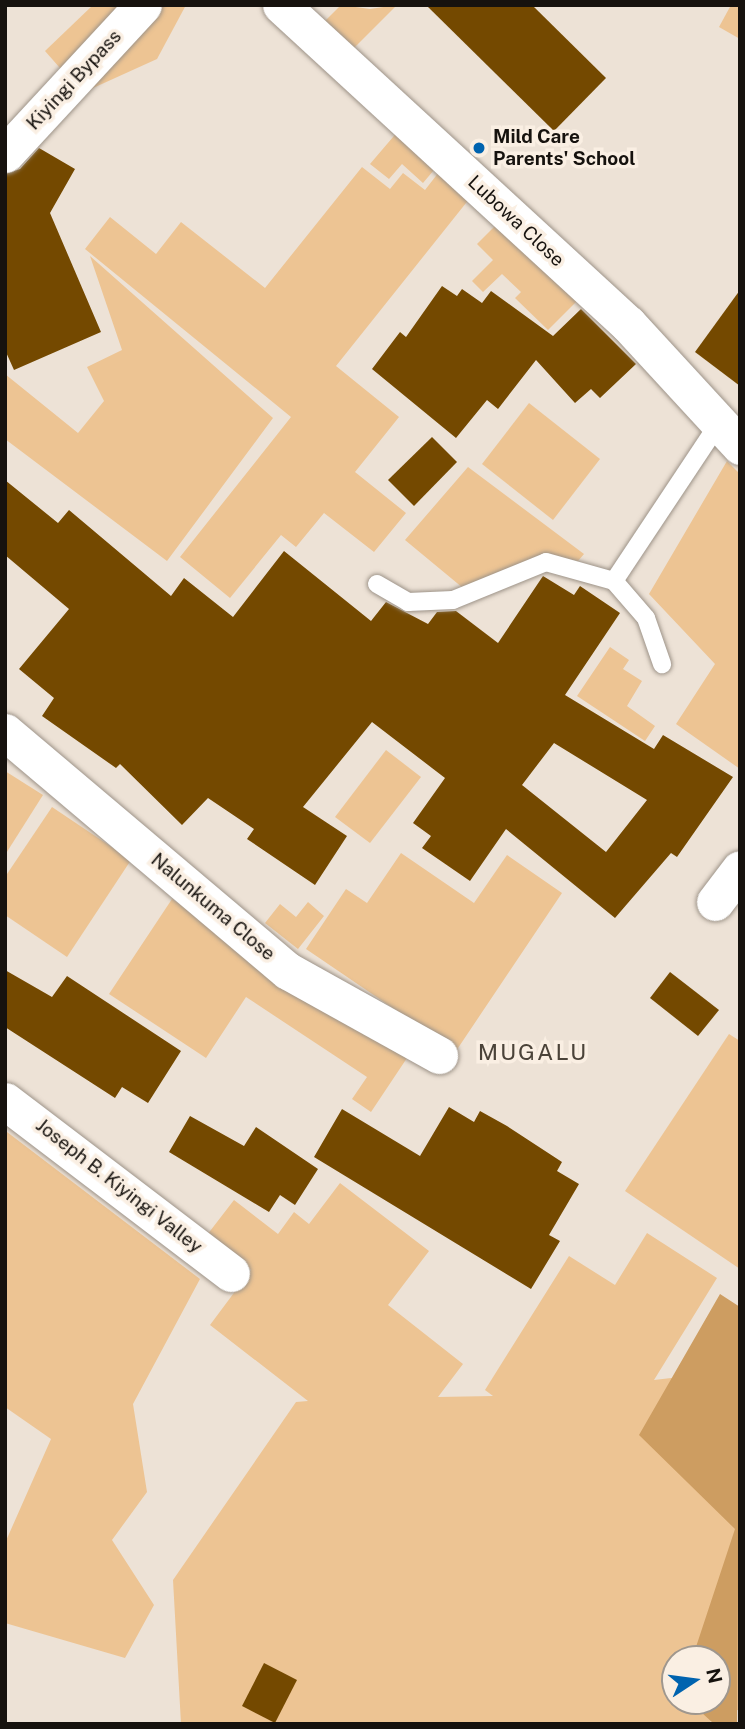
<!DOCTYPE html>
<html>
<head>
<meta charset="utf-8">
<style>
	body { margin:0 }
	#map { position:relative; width:745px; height:1729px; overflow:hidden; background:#ede2d6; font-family:"Public Sans",sans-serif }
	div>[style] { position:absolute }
	.green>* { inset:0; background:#edc493 }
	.forest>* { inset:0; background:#cd9d61 }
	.building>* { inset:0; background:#744900 }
	.roads { filter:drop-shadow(0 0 2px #9d9388) drop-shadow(0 0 2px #9d9388) }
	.lane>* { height:18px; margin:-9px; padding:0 9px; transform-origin:9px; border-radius:9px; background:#fff }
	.street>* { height:37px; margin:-18.5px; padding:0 18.5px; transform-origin:18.5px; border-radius:18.5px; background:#fff }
	.dots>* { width:19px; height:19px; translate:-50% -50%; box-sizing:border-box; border:4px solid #faefe3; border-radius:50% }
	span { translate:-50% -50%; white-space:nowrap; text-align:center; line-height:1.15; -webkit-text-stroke:7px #faefe3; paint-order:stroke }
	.street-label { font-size:19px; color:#16120e }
	.poi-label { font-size:19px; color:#16120e; font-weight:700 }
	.left { translate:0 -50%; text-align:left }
	.quarter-label { font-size:23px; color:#4b4339; letter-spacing:2px }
	.frame { position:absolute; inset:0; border:7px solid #16120e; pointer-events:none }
	.north { position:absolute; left:661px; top:1645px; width:70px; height:70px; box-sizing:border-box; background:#faefe3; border:2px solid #9f978e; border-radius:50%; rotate:77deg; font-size:19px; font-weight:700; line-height:28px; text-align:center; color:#16120e }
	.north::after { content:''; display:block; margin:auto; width:24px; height:32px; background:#0063af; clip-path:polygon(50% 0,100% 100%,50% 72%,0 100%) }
</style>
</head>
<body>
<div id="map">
	<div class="green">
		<i style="clip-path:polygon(93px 5px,186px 5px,157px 59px,82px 93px,45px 51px)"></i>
		<i style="clip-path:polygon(341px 5px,370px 9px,397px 5px,351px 51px,323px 23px)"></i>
		<i style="clip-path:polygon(731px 5px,740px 5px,740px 39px,719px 27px)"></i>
		<i style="clip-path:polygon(399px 130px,439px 164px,423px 183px,402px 164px,389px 179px,370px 164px)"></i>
		<i style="clip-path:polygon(362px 167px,390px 189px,403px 173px,425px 190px,439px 172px,470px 198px,336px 366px,399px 417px,355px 472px,406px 513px,374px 552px,324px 513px,296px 547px,281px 535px,230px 598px,180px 557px,291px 417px,85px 249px,110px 217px,156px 254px,181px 222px,265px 288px)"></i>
		<i style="clip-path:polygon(495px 226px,580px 298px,548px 330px,515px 298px,521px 292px,502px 274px,483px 292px,472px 281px,493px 260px,477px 244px)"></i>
		<i style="clip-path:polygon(90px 256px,273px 418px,167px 561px,5px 439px,5px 374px,78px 433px,104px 401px,87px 367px,122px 350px)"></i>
		<i style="clip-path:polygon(529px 403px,600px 459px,553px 520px,482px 464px)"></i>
		<i style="clip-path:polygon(727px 461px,740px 474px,740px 769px,676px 724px,715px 664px,649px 594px)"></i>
		<i style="clip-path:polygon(468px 467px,584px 554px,578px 561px,547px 555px,463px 588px,405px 540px)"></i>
		<i style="clip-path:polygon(610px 647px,629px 660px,623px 669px,642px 681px,627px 706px,655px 726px,645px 741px,577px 696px)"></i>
		<i style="clip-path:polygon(386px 750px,421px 777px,370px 843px,335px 817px)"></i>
		<i style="clip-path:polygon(5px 771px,43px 795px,5px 855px)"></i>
		<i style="clip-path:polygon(52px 807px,131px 860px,67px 957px,5px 915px,5px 877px)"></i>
		<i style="clip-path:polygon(401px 853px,474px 903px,507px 855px,562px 893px,456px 1051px,306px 949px,346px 889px,367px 903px)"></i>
		<i style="clip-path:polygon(172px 899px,407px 1058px,371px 1112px,352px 1099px,367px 1077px,246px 997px,206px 1058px,109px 994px)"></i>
		<i style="clip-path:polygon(308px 902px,324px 916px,298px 949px,265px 923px,280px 904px,296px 917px)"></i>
		<i style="clip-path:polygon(729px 1034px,740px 1041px,740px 1269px,625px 1191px)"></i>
		<i style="clip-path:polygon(7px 1132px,200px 1279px,133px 1404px,147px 1492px,112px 1540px,154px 1605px,125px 1658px,5px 1623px,5px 1543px,51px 1439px,5px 1407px)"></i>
		<i style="clip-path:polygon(evenodd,340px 1183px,429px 1251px,388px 1305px,463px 1364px,438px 1397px,493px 1396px,485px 1390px,569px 1256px,615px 1285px,647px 1233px,717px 1278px,654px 1380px,740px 1370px,740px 1709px,705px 1724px,181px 1724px,173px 1580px,296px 1402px,308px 1401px,210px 1325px,251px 1270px,207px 1235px,234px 1200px,278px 1234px,294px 1212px,309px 1224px,340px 1183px,675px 1659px,717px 1659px,717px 1701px,675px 1701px,675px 1659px)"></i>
	</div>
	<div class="forest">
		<i style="clip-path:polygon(720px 1294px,740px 1307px,737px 1724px,714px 1724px,689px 1701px,717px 1701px,717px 1659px,692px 1659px,735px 1529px,639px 1435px)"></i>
	</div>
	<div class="building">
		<i style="clip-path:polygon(426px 5px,532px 5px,606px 78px,554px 131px)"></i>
		<i style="clip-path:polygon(39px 148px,75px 169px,50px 213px,101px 332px,14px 370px,5px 350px,5px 174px,20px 169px)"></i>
		<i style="clip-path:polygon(442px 286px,457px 296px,462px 289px,482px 303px,491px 291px,553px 336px,581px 309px,636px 364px,600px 398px,591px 389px,575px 403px,536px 360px,498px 409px,487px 400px,456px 438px,372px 369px,400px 332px,406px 337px)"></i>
		<i style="clip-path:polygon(740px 290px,740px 386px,695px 352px)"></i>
		<i style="clip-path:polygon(432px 437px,457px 462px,414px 506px,388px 480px)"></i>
		<i style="clip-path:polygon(evenodd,5px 480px,58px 523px,69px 510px,171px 596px,184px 578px,233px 617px,284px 551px,371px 621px,386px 602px,428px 624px,437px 612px,456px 611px,498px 643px,543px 576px,574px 595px,580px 586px,620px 613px,565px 695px,654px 749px,663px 735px,733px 777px,677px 857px,671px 853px,615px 918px,506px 829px,470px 881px,422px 848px,431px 836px,413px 823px,445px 778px,372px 722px,303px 807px,347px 836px,315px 885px,247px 839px,254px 829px,208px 798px,182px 825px,120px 764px,116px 768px,42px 716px,54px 698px,19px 669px,69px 609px,5px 555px,5px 480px,554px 743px,647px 800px,606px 852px,522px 785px,554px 743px)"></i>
		<i style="clip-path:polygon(5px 970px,52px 997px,67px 976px,181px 1051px,148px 1103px,122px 1087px,115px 1098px,5px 1027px)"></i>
		<i style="clip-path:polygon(670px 972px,719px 1010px,698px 1036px,650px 998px)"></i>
		<i style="clip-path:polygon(449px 1107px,474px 1122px,480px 1111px,507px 1126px,562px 1162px,557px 1171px,579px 1184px,549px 1235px,560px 1241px,531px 1289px,314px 1157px,342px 1109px,420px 1156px)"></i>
		<i style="clip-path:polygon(190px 1116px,244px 1146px,256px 1127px,318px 1169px,295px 1205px,280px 1195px,269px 1212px,169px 1152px)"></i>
		<i style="clip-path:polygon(264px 1663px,297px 1680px,275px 1723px,242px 1706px)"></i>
	</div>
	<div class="roads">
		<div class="lane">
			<i style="left:614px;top:581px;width:49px;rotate:49.1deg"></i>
			<i style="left:646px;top:618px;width:49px;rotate:70.8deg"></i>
			<i style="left:377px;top:584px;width:36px;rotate:30deg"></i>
			<i style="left:408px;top:602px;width:45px;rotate:-2.5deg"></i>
			<i style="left:453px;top:600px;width:100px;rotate:-22.2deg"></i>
			<i style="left:546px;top:562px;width:71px;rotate:15.6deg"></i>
			<i style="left:614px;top:581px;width:190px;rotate:-56.4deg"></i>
		</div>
		<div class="street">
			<i style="left:281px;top:5px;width:471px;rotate:42.6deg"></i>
			<i style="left:628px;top:324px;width:166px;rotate:47.4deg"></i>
			<i style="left:5px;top:154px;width:203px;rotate:-47.2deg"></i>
			<i style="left:5px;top:732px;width:370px;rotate:40.2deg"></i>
			<i style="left:288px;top:971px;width:173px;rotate:29.1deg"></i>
			<i style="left:715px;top:902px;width:41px;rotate:-52.9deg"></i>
			<i style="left:5px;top:1101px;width:284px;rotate:37.3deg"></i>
		</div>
	</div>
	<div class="dots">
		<i style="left:479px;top:148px;background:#0063af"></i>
	</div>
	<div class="street-label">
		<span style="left:74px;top:80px;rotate:-47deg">Kiyingi Bypass</span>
		<span style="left:516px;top:221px;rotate:43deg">Lubowa Close</span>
		<span style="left:213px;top:907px;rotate:40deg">Nalunkuma Close</span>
		<span style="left:119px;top:1186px;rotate:38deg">Joseph B. Kiyingi Valley</span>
	</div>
	<div class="poi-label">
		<span class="left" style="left:493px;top:148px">Mild Care<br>Parents' School</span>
	</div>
	<div class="quarter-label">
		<span style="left:533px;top:1052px">MUGALU</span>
	</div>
	<div class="frame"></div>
	<div class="north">N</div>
</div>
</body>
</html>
